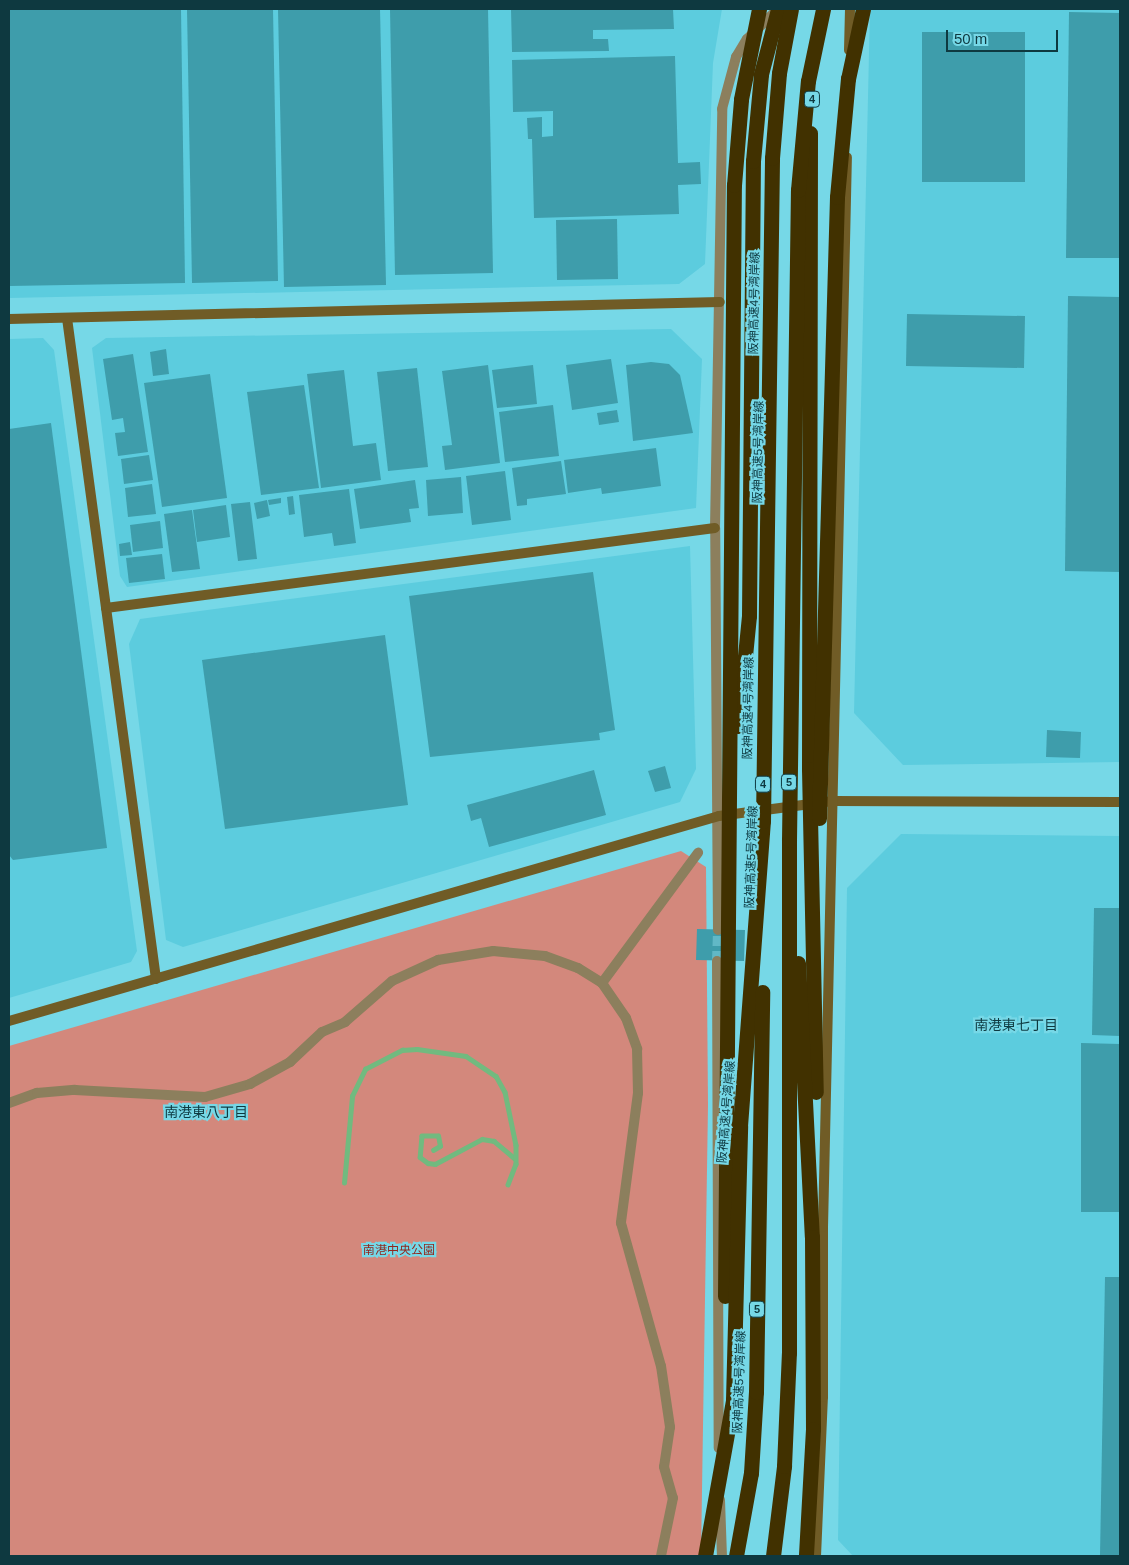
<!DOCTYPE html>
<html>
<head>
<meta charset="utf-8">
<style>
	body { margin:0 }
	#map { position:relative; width:1129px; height:1565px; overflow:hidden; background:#76d8e7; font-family:Arial,"Noto Sans JP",sans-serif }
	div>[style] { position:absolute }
	.built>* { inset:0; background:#5cccde }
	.green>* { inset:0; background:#d3887c }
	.stream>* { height:4.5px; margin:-2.25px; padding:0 2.25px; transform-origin:2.25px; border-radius:2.25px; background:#71ba7f }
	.building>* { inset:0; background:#3e9dab }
	.street-tunnel>* { height:10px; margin-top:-5px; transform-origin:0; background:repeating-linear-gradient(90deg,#61b8c6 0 10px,transparent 0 15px) }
	.street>* { height:10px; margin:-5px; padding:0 5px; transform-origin:5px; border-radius:5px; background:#8c7f5d }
	.secondary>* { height:10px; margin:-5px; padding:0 5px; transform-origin:5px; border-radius:5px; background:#705c26 }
	.highway>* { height:15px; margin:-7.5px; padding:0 7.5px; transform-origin:7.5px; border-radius:7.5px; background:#413100 }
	span { translate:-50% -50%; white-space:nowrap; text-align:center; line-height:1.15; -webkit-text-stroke:4.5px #76d8e7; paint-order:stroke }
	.shield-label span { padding:1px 4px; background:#76d8e7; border:1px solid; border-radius:4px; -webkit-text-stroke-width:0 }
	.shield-label { font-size:11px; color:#0e3940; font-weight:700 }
	.street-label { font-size:12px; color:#0e3940 }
	.park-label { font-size:12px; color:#90271e }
	.neighbourhood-label { font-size:14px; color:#0e3940 }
	.frame { position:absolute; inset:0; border:10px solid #0e3940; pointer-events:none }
	.scale { position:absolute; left:946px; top:30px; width:112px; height:22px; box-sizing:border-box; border:2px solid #0e3940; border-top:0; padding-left:6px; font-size:15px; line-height:18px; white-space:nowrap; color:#0e3940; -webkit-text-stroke:4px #76d8e7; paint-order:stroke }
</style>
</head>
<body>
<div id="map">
	<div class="built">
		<i style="clip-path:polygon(9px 9px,722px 9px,713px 63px,705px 264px,679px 284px,9px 298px)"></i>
		<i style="clip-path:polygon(870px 9px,1120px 9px,1120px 762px,903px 765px,854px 713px)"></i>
		<i style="clip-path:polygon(671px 329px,702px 359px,696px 508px,127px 587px,120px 576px,92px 348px,106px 338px)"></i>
		<i style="clip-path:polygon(43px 338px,54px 350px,137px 951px,131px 962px,9px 998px,9px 339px)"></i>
		<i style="clip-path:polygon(690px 546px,696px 769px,680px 802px,183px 947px,166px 940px,129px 644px,140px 619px)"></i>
		<i style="clip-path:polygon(901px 834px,1120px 836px,1120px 1556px,853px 1556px,838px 1540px,847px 888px)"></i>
	</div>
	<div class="green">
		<i style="clip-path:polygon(681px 851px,706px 867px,708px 1105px,701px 1556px,9px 1556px,9px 1046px)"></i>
	</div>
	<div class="stream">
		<i style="left:433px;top:1150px;width:8px;rotate:-30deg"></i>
		<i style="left:440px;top:1146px;width:10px;rotate:-101deg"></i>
		<i style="left:438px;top:1136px;width:16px;rotate:180deg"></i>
		<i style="left:422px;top:1136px;width:21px;rotate:95deg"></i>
		<i style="left:420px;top:1157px;width:10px;rotate:37deg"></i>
		<i style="left:428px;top:1163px;width:7px;rotate:8deg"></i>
		<i style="left:435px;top:1164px;width:53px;rotate:-28deg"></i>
		<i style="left:482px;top:1139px;width:12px;rotate:9deg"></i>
		<i style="left:494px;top:1141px;width:26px;rotate:40deg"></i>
		<i style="left:344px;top:1183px;width:87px;rotate:-84.7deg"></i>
		<i style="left:352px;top:1096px;width:30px;rotate:-64deg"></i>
		<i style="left:365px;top:1069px;width:42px;rotate:-27.2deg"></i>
		<i style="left:402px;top:1050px;width:15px;rotate:-4deg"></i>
		<i style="left:417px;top:1049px;width:49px;rotate:8.1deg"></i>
		<i style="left:466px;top:1056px;width:36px;rotate:34deg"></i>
		<i style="left:496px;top:1076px;width:18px;rotate:61deg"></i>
		<i style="left:505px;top:1092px;width:54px;rotate:78.3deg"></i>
		<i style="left:516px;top:1145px;width:19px;rotate:90deg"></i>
		<i style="left:516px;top:1164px;width:22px;rotate:111deg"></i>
	</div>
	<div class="building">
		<i style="clip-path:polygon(9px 9px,181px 9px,185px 283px,9px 286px)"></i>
		<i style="clip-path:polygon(187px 9px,273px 9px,278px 281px,192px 283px)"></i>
		<i style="clip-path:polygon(278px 9px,380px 9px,386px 285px,284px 287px)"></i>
		<i style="clip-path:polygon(390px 9px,488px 9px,493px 273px,395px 275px)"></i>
		<i style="clip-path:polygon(511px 9px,673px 9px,674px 29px,593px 30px,593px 39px,608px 39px,609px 51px,512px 52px)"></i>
		<i style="clip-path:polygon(1069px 12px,1120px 13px,1120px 258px,1066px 258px)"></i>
		<i style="clip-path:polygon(922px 32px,1025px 32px,1025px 182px,922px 182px)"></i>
		<i style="clip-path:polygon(675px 56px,678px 163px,700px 162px,701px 184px,678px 185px,679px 214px,534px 218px,532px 139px,528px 139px,527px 118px,542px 117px,542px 137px,553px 136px,553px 111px,513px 112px,512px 60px)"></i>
		<i style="clip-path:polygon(617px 219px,618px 279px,557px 280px,556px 220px)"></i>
		<i style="clip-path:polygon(1068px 296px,1120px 297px,1120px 572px,1065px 571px)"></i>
		<i style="clip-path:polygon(907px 314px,1025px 316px,1024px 368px,906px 366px)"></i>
		<i style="clip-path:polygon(166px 349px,169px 374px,153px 376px,150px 352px)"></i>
		<i style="clip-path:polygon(133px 354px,148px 452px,118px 456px,115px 433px,125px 432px,123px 418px,112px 420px,103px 359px)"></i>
		<i style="clip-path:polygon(611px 359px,618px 403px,572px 410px,566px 365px)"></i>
		<i style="clip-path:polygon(651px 362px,669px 364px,680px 375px,693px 433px,633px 441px,626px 365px)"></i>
		<i style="clip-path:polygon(488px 365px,500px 463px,445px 470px,442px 446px,452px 445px,442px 371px)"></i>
		<i style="clip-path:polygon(533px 365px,537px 404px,497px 408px,492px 370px)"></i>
		<i style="clip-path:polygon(417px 368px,428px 467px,388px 471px,377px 372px)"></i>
		<i style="clip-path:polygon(344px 370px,353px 446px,376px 443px,381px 480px,321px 488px,307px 374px)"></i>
		<i style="clip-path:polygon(210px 374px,227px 498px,162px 507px,144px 383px)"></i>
		<i style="clip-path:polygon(304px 385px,319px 488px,261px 495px,247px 392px)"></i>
		<i style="clip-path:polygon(553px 405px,559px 456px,505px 462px,499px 412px)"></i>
		<i style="clip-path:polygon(617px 410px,619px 422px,599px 425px,597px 413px)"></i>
		<i style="clip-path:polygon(51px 423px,107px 848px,13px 860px,9px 855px,9px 429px)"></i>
		<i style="clip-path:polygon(656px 448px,661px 486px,602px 494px,601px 488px,568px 493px,564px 460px)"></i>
		<i style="clip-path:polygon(149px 455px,153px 480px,124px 484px,121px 459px)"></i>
		<i style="clip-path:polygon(561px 461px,566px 494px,527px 499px,527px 505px,517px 506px,512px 468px)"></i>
		<i style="clip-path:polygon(505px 471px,511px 520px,472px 525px,466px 476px)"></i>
		<i style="clip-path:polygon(461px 477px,463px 513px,428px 516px,426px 480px)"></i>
		<i style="clip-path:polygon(415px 480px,419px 508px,409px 509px,411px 522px,360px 529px,354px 489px)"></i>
		<i style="clip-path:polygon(152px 484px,156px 514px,128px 517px,125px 488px)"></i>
		<i style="clip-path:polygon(349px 489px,356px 543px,334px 546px,332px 533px,304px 537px,299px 495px)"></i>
		<i style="clip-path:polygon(293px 496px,295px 514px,289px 515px,287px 497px)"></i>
		<i style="clip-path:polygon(281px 498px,281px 503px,269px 505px,268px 500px)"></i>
		<i style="clip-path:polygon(267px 500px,270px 516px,257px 519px,254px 503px)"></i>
		<i style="clip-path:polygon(250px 502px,257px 559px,238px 561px,231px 504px)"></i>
		<i style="clip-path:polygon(226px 505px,230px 537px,197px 542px,193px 510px)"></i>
		<i style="clip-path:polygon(192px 510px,200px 569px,172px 572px,164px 514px)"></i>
		<i style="clip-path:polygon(160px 521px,163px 548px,133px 552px,130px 525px)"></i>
		<i style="clip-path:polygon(130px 542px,132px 555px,120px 556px,119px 544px)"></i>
		<i style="clip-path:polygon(162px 554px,165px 579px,129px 583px,126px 558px)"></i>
		<i style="clip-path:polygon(593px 572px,615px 730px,599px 733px,600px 740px,430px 757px,409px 596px)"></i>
		<i style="clip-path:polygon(385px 635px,408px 805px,225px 829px,202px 660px)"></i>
		<i style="clip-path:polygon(1047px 730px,1081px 732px,1080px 758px,1046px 757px)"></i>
		<i style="clip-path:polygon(665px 766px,671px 788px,655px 792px,648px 771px)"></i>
		<i style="clip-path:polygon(594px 770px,606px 815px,489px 847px,481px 818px,471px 821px,467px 805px)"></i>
		<i style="clip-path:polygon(1094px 908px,1120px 908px,1120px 1036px,1092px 1035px)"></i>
		<i style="clip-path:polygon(697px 929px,745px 930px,744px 961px,696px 960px)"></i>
		<i style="clip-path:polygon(1081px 1043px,1120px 1044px,1120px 1212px,1081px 1212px)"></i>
		<i style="clip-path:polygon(1105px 1277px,1120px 1277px,1120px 1556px,1100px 1556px)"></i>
	</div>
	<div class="street-tunnel">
		<i style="left:717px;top:961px;width:31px;rotate:-88deg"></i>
	</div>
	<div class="street">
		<i style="left:718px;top:930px;width:402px;rotate:-90.4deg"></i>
		<i style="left:715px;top:528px;width:419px;rotate:-89deg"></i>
		<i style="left:722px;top:109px;width:54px;rotate:-74.9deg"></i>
		<i style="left:736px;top:57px;width:21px;rotate:-59deg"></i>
		<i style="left:747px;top:39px;width:43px;rotate:-44.1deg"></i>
		<i style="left:717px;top:961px;width:487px;rotate:89.8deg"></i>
		<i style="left:602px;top:983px;width:162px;rotate:-53.6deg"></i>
		<i style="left:9px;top:1103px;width:30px;rotate:-20deg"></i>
		<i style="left:37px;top:1093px;width:38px;rotate:-5deg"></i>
		<i style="left:75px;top:1090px;width:130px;rotate:3.1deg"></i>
		<i style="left:205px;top:1097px;width:47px;rotate:-16.1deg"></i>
		<i style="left:250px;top:1084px;width:46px;rotate:-28.8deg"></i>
		<i style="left:290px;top:1062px;width:44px;rotate:-43.2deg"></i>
		<i style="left:322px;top:1032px;width:25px;rotate:-23deg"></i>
		<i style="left:345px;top:1022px;width:62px;rotate:-41.1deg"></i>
		<i style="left:392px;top:981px;width:51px;rotate:-24.5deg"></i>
		<i style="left:438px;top:960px;width:56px;rotate:-9.3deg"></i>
		<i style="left:493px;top:951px;width:52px;rotate:5.5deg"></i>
		<i style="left:545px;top:956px;width:35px;rotate:20deg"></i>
		<i style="left:578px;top:968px;width:28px;rotate:32deg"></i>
		<i style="left:602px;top:983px;width:42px;rotate:55.6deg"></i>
		<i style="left:626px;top:1018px;width:33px;rotate:70deg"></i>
		<i style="left:637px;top:1049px;width:44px;rotate:88.7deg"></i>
		<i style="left:638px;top:1093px;width:131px;rotate:97.5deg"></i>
		<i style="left:621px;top:1223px;width:148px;rotate:74.4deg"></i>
		<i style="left:661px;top:1366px;width:62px;rotate:81.6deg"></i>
		<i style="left:670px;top:1427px;width:40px;rotate:98.5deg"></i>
		<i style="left:664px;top:1467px;width:32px;rotate:74deg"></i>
		<i style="left:673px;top:1498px;width:59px;rotate:101.7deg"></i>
		<i style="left:720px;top:1500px;width:56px;rotate:88deg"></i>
	</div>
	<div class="secondary">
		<i style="left:849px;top:50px;width:41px;rotate:-88.6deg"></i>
		<i style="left:67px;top:318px;width:667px;rotate:82.33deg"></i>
		<i style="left:9px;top:319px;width:711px;rotate:-1.37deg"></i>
		<i style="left:106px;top:608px;width:614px;rotate:-7.48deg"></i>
		<i style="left:9px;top:1021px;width:739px;rotate:-16.11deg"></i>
		<i style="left:719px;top:816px;width:115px;rotate:-7.5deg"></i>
		<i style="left:833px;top:801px;width:287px;rotate:0.2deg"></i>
		<i style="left:816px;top:1556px;width:159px;rotate:-87.5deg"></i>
		<i style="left:823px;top:1397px;width:170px;rotate:-90deg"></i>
		<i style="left:823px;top:1227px;width:1070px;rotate:-88.72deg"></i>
	</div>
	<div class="highway">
		<i style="left:810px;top:133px;width:636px;rotate:90.09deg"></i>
		<i style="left:809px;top:769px;width:323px;rotate:88.8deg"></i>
		<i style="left:738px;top:726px;width:111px;rotate:-84.3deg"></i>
		<i style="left:749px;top:616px;width:455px;rotate:-89.5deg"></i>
		<i style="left:753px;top:161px;width:87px;rotate:-84.7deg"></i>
		<i style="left:761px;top:74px;width:67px;rotate:-75.3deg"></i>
		<i style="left:819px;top:818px;width:621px;rotate:-88.34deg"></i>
		<i style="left:837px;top:197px;width:119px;rotate:-84.7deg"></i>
		<i style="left:848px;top:79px;width:72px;rotate:-77.9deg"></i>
		<i style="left:798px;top:963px;width:274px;rotate:87.1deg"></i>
		<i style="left:812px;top:1237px;width:192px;rotate:89.7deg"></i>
		<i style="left:813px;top:1429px;width:127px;rotate:93.2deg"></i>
		<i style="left:725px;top:1296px;width:1111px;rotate:-89.54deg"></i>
		<i style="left:734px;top:185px;width:86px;rotate:-85.3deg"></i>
		<i style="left:741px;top:99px;width:92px;rotate:-78.7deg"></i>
		<i style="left:705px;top:1556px;width:158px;rotate:-79.8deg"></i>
		<i style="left:733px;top:1400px;width:274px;rotate:-88.5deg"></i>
		<i style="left:740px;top:1126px;width:306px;rotate:-85.7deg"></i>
		<i style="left:763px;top:821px;width:663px;rotate:-89.22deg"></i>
		<i style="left:772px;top:158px;width:85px;rotate:-85.3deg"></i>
		<i style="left:779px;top:73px;width:65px;rotate:-79.4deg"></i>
		<i style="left:736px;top:1556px;width:84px;rotate:-79.8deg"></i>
		<i style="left:751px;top:1473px;width:81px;rotate:-86.5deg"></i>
		<i style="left:756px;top:1392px;width:400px;rotate:-89.1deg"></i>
		<i style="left:773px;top:1556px;width:91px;rotate:-83deg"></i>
		<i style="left:784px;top:1466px;width:113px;rotate:-87.5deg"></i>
		<i style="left:789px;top:1353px;width:513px;rotate:-90deg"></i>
		<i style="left:789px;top:840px;width:650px;rotate:-89.21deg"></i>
		<i style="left:798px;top:190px;width:109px;rotate:-84.8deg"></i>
		<i style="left:808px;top:81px;width:74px;rotate:-78.2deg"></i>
	</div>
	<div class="shield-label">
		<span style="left:812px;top:99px">4</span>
		<span style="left:789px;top:782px">5</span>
		<span style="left:763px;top:784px">4</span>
		<span style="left:757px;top:1309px">5</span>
	</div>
	<div class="street-label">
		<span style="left:755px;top:303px;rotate:-89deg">阪神高速4号湾岸線</span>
		<span style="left:759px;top:452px;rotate:-89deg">阪神高速5号湾岸線</span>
		<span style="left:749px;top:708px;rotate:-89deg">阪神高速4号湾岸線</span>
		<span style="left:752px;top:857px;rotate:-88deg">阪神高速5号湾岸線</span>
		<span style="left:727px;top:1112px;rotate:-85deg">阪神高速4号湾岸線</span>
		<span style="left:740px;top:1382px;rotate:-88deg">阪神高速5号湾岸線</span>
	</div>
	<div class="park-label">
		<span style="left:399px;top:1251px">南港中央公園</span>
	</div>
	<div class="neighbourhood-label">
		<span style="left:1016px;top:1025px">南港東七丁目</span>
		<span style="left:206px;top:1112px">南港東八丁目</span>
	</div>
	<div class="frame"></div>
	<div class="scale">50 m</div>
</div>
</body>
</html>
